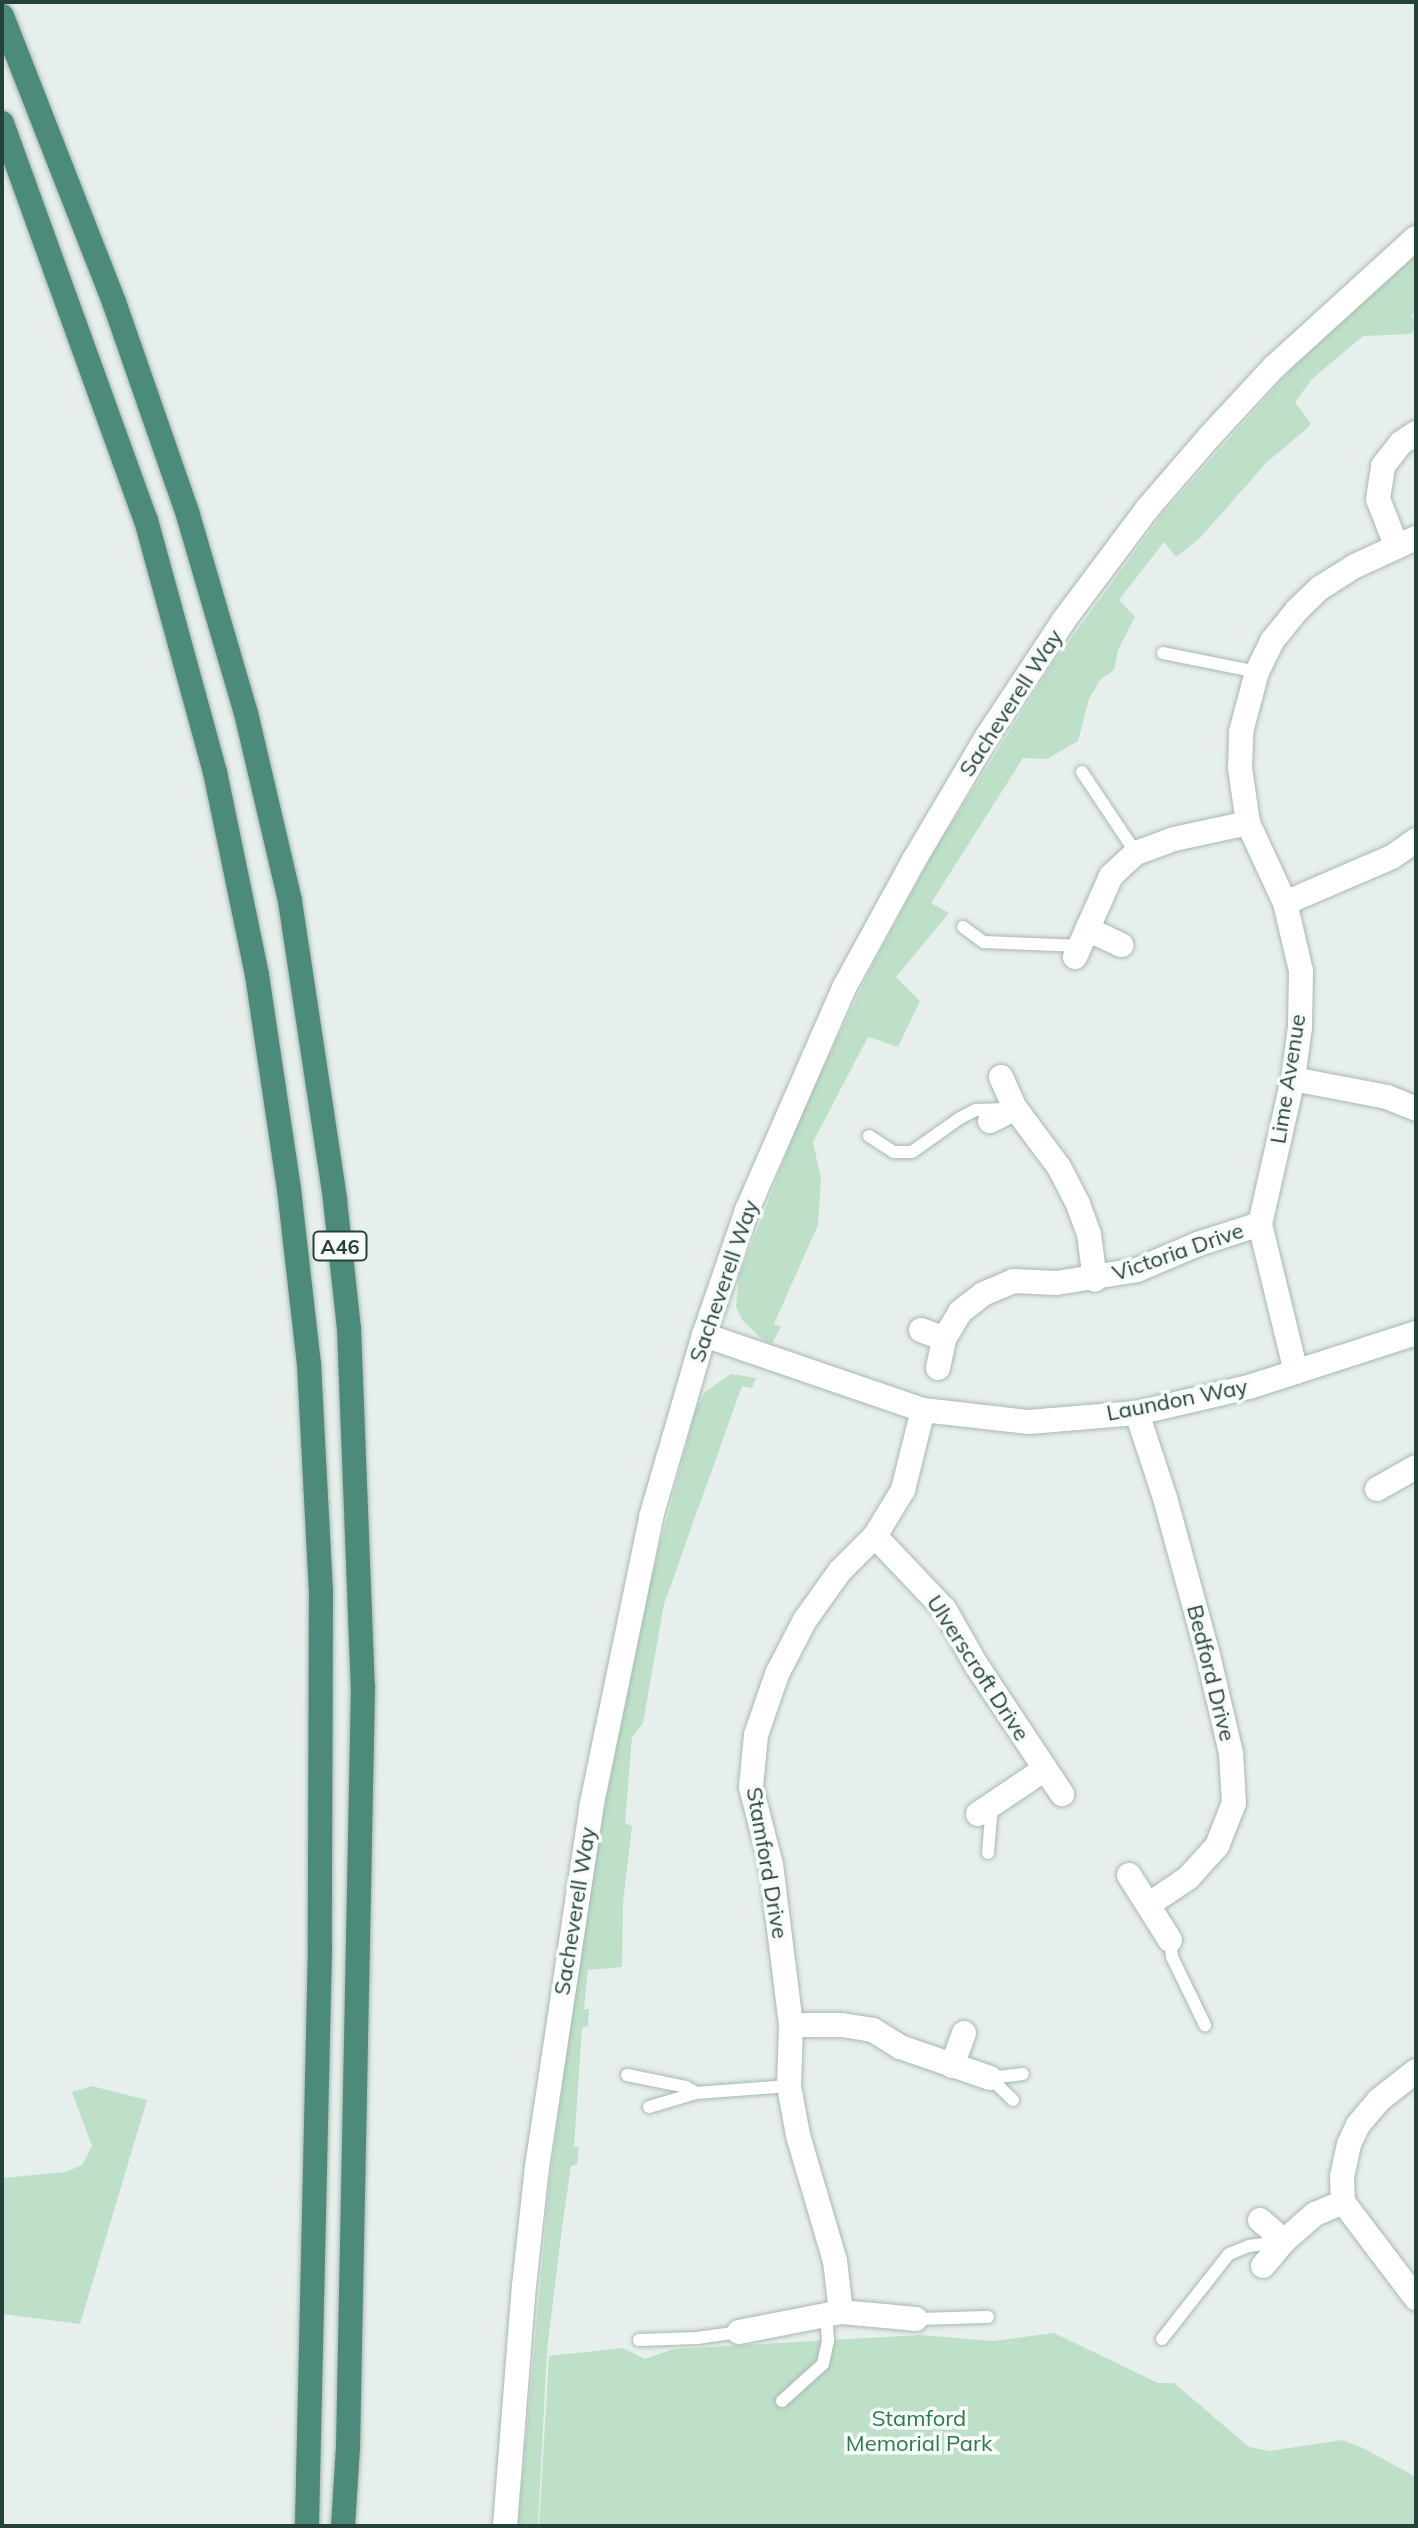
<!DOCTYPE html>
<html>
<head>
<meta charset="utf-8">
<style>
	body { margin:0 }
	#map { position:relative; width:1418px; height:2528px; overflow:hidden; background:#e6efeb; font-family:Mulish,sans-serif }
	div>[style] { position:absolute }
	.green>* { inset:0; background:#bfe0c8 }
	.roads { filter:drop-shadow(0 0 2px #a8b8b2) drop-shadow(0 0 2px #a8b8b2) }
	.service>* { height:12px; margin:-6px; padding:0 6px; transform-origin:6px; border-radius:6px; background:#fff }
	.minor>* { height:24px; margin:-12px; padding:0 12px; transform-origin:12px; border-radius:12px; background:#fff }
	.tertiary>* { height:24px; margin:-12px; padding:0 12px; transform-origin:12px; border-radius:12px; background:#fff }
	.trunk>* { height:24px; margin:-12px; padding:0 12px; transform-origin:12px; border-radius:12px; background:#4c8a7c }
	span { translate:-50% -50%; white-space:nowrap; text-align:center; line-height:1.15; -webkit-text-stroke:7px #f7fbf9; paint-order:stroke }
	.shield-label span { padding:2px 6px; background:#f7fbf9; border:2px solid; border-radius:6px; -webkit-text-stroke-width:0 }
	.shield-label { font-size:20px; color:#24423a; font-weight:700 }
	.street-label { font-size:22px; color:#24423a }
	.park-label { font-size:22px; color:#2d7a4b }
	.frame { position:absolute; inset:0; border:4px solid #24423a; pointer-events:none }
</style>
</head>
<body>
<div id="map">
	<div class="green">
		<i style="clip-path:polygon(1416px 255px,1416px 310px,1411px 316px,1416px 319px,1416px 328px,1411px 334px,1363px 336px,1312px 379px,1295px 402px,1311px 424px,1304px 431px,1267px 462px,1200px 538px,1176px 557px,1164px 542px,1119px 600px,1135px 617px,1118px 650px,1114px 670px,1100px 680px,1089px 699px,1078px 741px,1047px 759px,1023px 758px,931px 903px,949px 913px,896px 977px,920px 1001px,898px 1047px,868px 1037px,813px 1142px,821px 1179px,818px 1225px,774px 1324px,781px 1327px,772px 1344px,763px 1340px,743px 1321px,736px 1307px,739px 1276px,804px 1109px,868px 974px,934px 851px,1051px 666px,1163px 513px,1295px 365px)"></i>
		<i style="clip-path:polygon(731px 1374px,756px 1378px,752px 1388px,742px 1386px,664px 1604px,643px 1723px,632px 1737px,625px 1823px,632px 1826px,623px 1903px,622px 1967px,588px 1970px,584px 2009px,589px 2009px,588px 2026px,582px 2028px,574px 2147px,579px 2147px,577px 2164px,571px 2166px,562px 2228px,547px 2351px,538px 2526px,518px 2526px,549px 2188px,577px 1972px,606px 1799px,651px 1579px,696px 1409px,705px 1392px)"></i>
		<i style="clip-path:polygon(92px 2086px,147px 2100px,80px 2324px,2px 2314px,2px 2178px,66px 2172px,82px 2165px,92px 2146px,72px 2092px)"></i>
		<i style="clip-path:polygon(1054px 2333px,1158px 2383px,1174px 2383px,1249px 2447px,1270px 2451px,1342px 2440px,1363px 2448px,1416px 2477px,1416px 2526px,539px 2526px,549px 2356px,623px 2348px,645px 2359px,674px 2349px,920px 2335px,993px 2341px)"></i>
	</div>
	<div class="roads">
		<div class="service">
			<i style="left:1163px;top:653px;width:96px;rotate:11.4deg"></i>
			<i style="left:1082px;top:772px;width:97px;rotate:56.3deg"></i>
			<i style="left:963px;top:927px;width:26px;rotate:36deg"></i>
			<i style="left:984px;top:942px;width:96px;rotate:2.4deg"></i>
			<i style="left:869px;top:1136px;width:30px;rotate:33deg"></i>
			<i style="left:894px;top:1152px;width:18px"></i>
			<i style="left:912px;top:1152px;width:59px;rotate:-35.3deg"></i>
			<i style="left:960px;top:1118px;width:18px;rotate:-27deg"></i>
			<i style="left:976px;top:1110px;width:24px;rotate:-2deg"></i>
			<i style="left:988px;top:1853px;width:49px;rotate:-85.3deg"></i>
			<i style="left:1170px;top:1940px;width:17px;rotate:83deg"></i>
			<i style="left:1172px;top:1957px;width:76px;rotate:64.1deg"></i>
			<i style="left:627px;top:2075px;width:60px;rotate:11.5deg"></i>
			<i style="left:686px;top:2087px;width:12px;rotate:31deg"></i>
			<i style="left:696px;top:2093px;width:49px;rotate:163.4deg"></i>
			<i style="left:696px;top:2093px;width:93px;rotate:-4.3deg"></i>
			<i style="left:1013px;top:2100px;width:32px;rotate:-136deg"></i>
			<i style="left:990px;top:2078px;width:33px;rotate:-7deg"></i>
			<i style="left:916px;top:2319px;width:72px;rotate:-1.6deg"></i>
			<i style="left:1162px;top:2339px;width:108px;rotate:-51.8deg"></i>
			<i style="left:1229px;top:2254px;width:22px;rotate:-22deg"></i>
			<i style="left:1249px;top:2246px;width:34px;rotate:-8deg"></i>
			<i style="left:639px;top:2340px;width:58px;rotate:-2deg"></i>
			<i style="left:697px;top:2338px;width:42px;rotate:-8.1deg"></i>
			<i style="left:782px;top:2401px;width:55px;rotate:-42.1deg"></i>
			<i style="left:823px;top:2364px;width:24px;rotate:-78deg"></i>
			<i style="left:828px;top:2341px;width:27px;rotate:-94deg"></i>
		</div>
		<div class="minor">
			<i style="left:1396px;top:545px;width:49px;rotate:-111.4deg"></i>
			<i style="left:1378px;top:499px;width:33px;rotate:-81deg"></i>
			<i style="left:1383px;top:466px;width:29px;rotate:-52deg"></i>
			<i style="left:1401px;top:443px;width:18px;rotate:-34deg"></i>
			<i style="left:1285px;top:903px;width:116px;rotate:-23.3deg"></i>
			<i style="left:1392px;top:857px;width:29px;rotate:-35deg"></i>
			<i style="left:1087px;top:929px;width:38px;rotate:25deg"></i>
			<i style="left:1075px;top:957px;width:89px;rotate:-66deg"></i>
			<i style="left:1111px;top:876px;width:34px;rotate:-43deg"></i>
			<i style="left:1136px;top:853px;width:40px;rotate:-20.2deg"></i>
			<i style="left:1174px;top:839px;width:76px;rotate:-12.2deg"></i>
			<i style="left:1001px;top:1077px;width:34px;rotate:66deg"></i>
			<i style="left:1015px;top:1108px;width:74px;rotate:53.3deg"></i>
			<i style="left:1059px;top:1167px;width:42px;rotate:62.8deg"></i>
			<i style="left:1078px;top:1204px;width:32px;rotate:70deg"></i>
			<i style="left:1089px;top:1234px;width:46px;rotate:82.6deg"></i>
			<i style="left:1293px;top:1079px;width:96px;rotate:10.8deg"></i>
			<i style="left:1387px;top:1097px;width:31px;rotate:22deg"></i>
			<i style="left:990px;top:1121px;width:28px;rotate:-27deg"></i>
			<i style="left:921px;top:1330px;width:25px;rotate:21deg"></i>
			<i style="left:704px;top:1335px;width:231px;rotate:18.9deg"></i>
			<i style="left:923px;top:1410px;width:107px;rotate:6.5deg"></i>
			<i style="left:1029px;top:1422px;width:108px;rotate:-4.8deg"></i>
			<i style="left:1137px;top:1413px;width:115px;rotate:-13.1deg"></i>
			<i style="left:1249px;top:1387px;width:176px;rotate:-17.9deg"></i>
			<i style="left:938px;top:1368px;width:30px;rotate:-78deg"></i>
			<i style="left:944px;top:1339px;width:31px;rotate:-59deg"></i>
			<i style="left:960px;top:1312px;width:29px;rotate:-38deg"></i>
			<i style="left:983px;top:1294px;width:33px;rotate:-23deg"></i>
			<i style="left:1013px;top:1281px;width:43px;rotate:2.7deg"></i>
			<i style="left:1056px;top:1283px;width:82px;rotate:-9.1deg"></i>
			<i style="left:1137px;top:1270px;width:66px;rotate:-23.1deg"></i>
			<i style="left:1198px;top:1244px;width:65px;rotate:-17.9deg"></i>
			<i style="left:1296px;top:1372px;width:152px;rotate:-103.7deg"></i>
			<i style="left:1260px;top:1224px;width:149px;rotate:-77.2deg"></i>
			<i style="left:1293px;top:1079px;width:52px;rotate:-82.3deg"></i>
			<i style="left:1300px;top:1027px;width:56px;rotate:-89deg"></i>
			<i style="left:1301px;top:971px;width:70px;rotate:-103.2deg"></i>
			<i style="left:1285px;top:903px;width:88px;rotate:-114.8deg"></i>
			<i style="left:1248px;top:823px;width:56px;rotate:-98.3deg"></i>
			<i style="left:1240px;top:768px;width:36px;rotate:-88deg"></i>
			<i style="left:1241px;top:732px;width:62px;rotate:-75.1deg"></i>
			<i style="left:1257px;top:672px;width:34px;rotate:-64deg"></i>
			<i style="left:1272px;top:641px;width:38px;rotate:-51deg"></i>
			<i style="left:1296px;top:611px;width:33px;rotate:-44deg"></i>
			<i style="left:1320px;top:588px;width:41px;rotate:-32.2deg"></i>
			<i style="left:1355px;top:566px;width:67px;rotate:-24.7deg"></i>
			<i style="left:1137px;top:1413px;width:89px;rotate:71.8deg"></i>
			<i style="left:1165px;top:1498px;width:163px;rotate:74.7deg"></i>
			<i style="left:1208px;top:1655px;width:101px;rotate:76.8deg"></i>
			<i style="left:1231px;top:1753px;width:50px;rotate:86.6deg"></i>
			<i style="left:1234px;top:1803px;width:46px;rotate:111.6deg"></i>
			<i style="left:1217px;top:1846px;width:43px;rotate:132.2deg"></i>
			<i style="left:1188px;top:1878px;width:48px;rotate:146deg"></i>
			<i style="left:1377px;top:1489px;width:45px;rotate:-29.4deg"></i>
			<i style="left:875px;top:1536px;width:102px;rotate:46.6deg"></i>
			<i style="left:945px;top:1610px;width:64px;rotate:60.3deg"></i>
			<i style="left:977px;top:1666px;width:154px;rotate:56.4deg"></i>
			<i style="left:978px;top:1814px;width:81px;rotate:-33.9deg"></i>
			<i style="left:1129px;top:1875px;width:77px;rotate:57.8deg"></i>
			<i style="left:791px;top:2025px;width:51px"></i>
			<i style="left:842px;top:2025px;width:31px;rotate:9deg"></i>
			<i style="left:873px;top:2030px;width:32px;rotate:32deg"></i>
			<i style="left:900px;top:2047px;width:95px;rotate:19deg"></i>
			<i style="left:952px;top:2066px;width:35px;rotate:-70deg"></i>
			<i style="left:1416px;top:2071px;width:47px;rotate:141.9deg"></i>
			<i style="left:1379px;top:2100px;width:33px;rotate:130deg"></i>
			<i style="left:1358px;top:2125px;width:21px;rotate:115deg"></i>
			<i style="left:1349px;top:2144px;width:33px;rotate:102deg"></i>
			<i style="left:1342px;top:2176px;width:26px;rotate:88deg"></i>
			<i style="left:1343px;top:2202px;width:121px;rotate:52.8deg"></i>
			<i style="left:1260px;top:2220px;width:32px;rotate:41deg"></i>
			<i style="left:1263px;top:2266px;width:33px;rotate:-50deg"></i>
			<i style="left:1284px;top:2241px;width:41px;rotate:-41.1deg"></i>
			<i style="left:1315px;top:2214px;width:30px;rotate:-23deg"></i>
			<i style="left:841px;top:2312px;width:51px;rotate:-96.7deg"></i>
			<i style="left:835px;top:2261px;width:131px;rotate:-106.4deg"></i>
			<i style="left:798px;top:2135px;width:50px;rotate:-100.4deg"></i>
			<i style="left:789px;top:2086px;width:61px;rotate:-88.1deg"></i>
			<i style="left:791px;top:2025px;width:161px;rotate:-97.1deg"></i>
			<i style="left:771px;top:1865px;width:81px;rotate:-104.4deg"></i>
			<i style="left:751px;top:1787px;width:52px;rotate:-84.5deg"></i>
			<i style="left:756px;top:1735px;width:65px;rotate:-71deg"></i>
			<i style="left:777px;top:1674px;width:61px;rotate:-62.6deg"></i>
			<i style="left:805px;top:1620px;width:60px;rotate:-54.5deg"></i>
			<i style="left:840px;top:1571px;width:49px;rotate:-45deg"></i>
			<i style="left:875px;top:1536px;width:54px;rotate:-58.7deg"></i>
			<i style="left:903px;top:1490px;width:82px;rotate:-76deg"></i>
			<i style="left:739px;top:2332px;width:104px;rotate:-11.1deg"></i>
			<i style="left:841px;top:2312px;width:75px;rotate:5.3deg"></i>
		</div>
		<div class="tertiary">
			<i style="left:505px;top:2526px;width:241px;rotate:-85.5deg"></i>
			<i style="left:524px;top:2286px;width:120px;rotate:-83.8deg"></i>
			<i style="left:537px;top:2167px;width:363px;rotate:-81.4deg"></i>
			<i style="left:591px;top:1808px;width:297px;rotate:-78.3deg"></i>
			<i style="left:651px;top:1517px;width:190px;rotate:-73.8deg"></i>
			<i style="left:704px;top:1335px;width:132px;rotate:-71deg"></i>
			<i style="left:747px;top:1210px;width:244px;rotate:-66.4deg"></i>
			<i style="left:845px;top:986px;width:144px;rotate:-61.3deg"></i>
			<i style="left:914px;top:860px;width:145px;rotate:-59.4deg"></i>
			<i style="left:988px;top:735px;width:138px;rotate:-56.5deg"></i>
			<i style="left:1064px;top:620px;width:139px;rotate:-53.2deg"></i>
			<i style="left:1147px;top:509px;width:96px;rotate:-49.2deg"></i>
			<i style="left:1210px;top:436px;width:94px;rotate:-47.2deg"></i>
			<i style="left:1274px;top:367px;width:192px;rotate:-42.3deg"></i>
		</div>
		<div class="trunk">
			<i style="left:2px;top:16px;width:307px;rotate:68.6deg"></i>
			<i style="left:114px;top:302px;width:225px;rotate:70.8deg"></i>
			<i style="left:188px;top:515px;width:206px;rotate:73.7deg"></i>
			<i style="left:246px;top:713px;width:193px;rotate:76.8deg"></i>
			<i style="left:290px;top:901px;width:302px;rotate:81.4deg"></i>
			<i style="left:335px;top:1200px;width:129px;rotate:83.8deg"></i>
			<i style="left:349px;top:1328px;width:359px;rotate:87.8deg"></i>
			<i style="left:363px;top:1687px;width:760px;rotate:91.13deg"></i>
			<i style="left:348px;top:2447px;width:79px;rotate:93.6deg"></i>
			<i style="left:2px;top:123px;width:422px;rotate:70.1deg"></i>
			<i style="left:146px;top:520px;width:261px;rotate:74.7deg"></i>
			<i style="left:215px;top:772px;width:207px;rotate:78.3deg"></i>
			<i style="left:257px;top:975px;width:216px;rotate:81.5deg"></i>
			<i style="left:289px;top:1189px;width:176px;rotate:83.5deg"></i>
			<i style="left:309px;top:1364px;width:226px;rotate:87deg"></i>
			<i style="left:321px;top:1590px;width:357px;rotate:90.2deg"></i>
			<i style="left:320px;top:1947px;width:579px;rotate:91.29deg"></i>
		</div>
	</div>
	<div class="shield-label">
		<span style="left:340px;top:1246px">A46</span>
	</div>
	<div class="street-label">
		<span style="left:1011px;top:703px;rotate:-57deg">Sacheverell Way</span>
		<span style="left:1288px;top:1079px;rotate:-81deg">Lime Avenue</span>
		<span style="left:1178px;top:1252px;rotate:-19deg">Victoria Drive</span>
		<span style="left:724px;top:1281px;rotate:-71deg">Sacheverell Way</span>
		<span style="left:1177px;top:1400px;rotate:-11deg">Laundon Way</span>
		<span style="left:978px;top:1668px;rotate:57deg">Ulverscroft Drive</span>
		<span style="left:1211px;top:1673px;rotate:76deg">Bedford Drive</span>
		<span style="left:767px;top:1863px;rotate:80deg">Stamford Drive</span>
		<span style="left:575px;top:1911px;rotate:-81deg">Sacheverell Way</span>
	</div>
	<div class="park-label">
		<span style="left:919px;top:2431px">Stamford<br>Memorial Park</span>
	</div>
	<div class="frame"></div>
</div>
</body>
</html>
